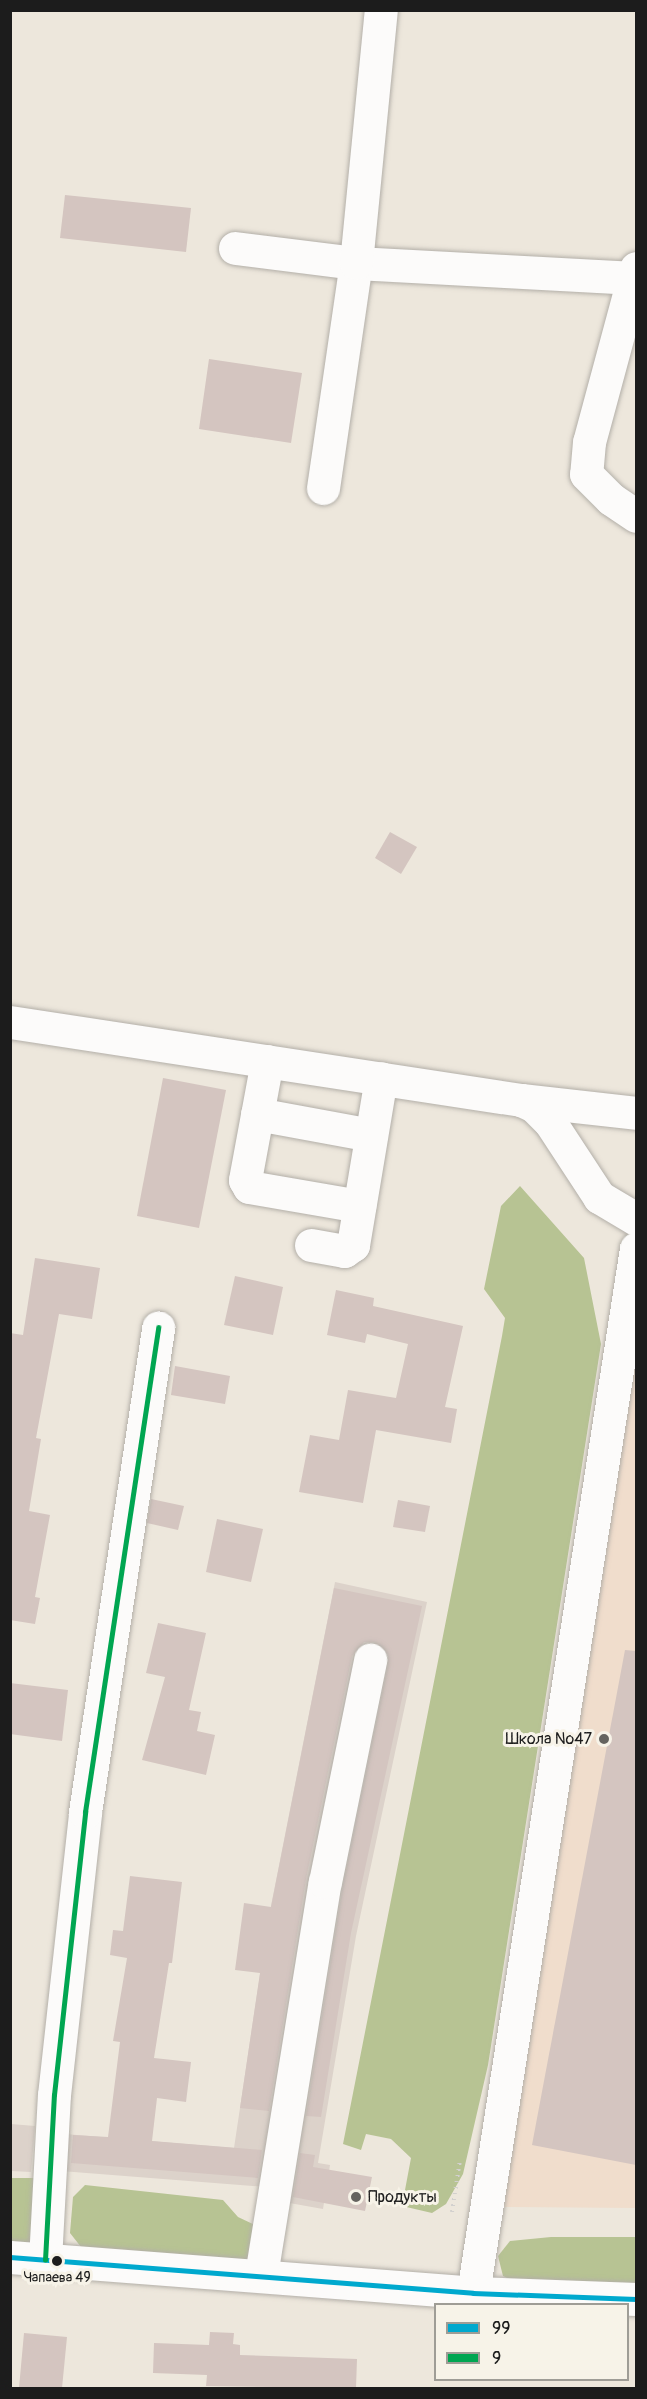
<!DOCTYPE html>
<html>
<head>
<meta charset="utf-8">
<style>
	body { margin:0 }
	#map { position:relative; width:647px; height:2399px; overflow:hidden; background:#ede7dc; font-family:Pangolin,sans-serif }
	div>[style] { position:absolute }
	.built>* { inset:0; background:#f0ddcc }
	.industrial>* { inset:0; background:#dcd2ca }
	.forest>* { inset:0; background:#b7c393 }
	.building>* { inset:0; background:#d4c5c0 }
	.path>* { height:4px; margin-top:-2px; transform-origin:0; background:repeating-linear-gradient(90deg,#d2d0ce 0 1.5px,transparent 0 6px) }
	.roads { filter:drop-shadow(0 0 2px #b3afa8) drop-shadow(0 0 2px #b3afa8) }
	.minor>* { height:33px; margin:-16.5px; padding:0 16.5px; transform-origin:16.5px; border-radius:16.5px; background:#fcfbfa }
	.bus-1>* { height:4.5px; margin:-2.25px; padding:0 2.25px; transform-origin:2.25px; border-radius:2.25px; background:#00a9ce }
	.bus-2>* { height:4.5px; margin:-2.25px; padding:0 2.25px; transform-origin:2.25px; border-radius:2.25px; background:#00a651 }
	.dots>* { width:16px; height:16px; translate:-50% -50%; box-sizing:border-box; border:3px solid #f7f3e8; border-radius:50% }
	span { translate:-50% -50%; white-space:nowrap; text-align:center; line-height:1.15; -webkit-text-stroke:6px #f7f3e8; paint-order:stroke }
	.bus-label { font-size:14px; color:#1c1c1c }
	.poi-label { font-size:16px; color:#1c1c1c }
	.right { translate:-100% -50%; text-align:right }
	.left { translate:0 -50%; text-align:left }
	.frame { position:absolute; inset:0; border:12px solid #1c1c1c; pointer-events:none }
	.legend { position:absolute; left:434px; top:2303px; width:195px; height:78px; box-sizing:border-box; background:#f7f3e8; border:2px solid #9f9d96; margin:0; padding:8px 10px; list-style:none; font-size:18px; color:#1c1c1c }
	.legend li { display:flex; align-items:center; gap:12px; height:30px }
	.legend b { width:30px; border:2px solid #9f9d96 }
</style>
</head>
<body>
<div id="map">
	<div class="built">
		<i style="clip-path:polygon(636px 1317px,636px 2208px,497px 2207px)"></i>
	</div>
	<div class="industrial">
		<i style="clip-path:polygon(335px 1582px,427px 1602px,356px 1936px,318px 2163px,330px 2165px,323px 2209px,267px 2199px,267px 2187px,61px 2171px,65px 2134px,234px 2148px,268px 1921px)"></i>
		<i style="clip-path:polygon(11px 2124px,35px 2126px,31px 2172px,11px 2171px)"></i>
	</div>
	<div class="forest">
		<i style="clip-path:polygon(520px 1186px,584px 1258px,601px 1344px,488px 2065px,463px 2174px,446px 2204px,432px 2213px,402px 2206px,411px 2158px,391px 2139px,366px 2134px,361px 2150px,343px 2144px,502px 1336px,505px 1318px,484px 1289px,501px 1206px)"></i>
		<i style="clip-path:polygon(11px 2178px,48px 2178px,47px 2248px,11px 2244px)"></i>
		<i style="clip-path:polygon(85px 2185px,223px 2200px,238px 2217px,261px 2228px,258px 2249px,237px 2267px,85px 2252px,70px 2233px,73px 2197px)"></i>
		<i style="clip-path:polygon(551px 2237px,636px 2237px,636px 2283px,514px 2281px,503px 2276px,498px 2256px,510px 2241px)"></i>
	</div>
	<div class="building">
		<i style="clip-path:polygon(65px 195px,191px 208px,186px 252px,60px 238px)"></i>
		<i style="clip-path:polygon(209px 359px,302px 373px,291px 443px,199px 429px)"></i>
		<i style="clip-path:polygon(390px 832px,417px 847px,401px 874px,375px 858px)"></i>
		<i style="clip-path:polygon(163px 1078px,226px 1090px,199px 1228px,137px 1216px)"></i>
		<i style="clip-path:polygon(35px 1258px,100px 1268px,92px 1319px,59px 1314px,36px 1438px,41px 1439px,29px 1511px,50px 1515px,35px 1597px,40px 1598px,35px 1624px,10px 1620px,10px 1333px,23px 1335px)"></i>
		<i style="clip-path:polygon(235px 1276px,283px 1287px,273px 1335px,224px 1325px)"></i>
		<i style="clip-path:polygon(336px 1290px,374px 1298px,373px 1306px,463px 1326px,445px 1407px,457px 1409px,451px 1443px,376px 1430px,363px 1503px,299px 1492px,310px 1435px,339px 1440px,348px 1390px,396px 1398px,408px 1344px,367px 1334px,365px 1343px,327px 1335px)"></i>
		<i style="clip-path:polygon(175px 1366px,230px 1376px,225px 1404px,171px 1395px)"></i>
		<i style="clip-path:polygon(151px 1499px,184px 1506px,178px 1530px,147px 1523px)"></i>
		<i style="clip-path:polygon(398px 1500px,430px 1506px,425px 1532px,393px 1527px)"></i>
		<i style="clip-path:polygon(217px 1519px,263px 1529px,251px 1582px,206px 1572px)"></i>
		<i style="clip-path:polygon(334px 1588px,422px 1606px,351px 1933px,321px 2117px,306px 2116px,343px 1885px,388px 1664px,388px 1654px,374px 1642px,364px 1642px,352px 1656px,306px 1879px,269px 2111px,240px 2108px,260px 1973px,235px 1970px,244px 1903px,271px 1907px)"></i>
		<i style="clip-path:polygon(158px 1623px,206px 1633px,189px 1710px,201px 1712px,197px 1731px,215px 1735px,206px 1775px,142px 1760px,165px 1677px,146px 1673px)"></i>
		<i style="clip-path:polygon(625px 1650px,636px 1651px,636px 2165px,532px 2145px)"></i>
		<i style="clip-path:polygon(10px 1683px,68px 1690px,62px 1741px,10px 1734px)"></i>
		<i style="clip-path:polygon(130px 1876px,182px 1882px,172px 1963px,169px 1963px,154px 2058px,191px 2062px,186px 2102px,157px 2098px,152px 2141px,262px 2150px,258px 2178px,71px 2163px,73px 2135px,108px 2137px,120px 2042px,113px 2041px,127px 1958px,110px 1955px,113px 1930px,123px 1931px)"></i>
		<i style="clip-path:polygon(300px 2153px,315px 2155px,313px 2167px,372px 2177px,365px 2211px,293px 2197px)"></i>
		<i style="clip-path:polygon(210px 2332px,234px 2333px,233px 2344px,240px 2345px,240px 2355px,357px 2359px,356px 2388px,206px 2386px,207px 2375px,153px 2373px,154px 2343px,209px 2345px)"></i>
		<i style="clip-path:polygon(24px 2333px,67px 2337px,62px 2388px,19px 2388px)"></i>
	</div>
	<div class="path">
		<i style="left:452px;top:2212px;width:53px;rotate:-81.3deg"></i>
	</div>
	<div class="roads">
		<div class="minor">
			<i style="left:235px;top:248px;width:122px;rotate:7.1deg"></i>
			<i style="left:356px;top:263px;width:279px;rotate:3.1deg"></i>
			<i style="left:636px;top:268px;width:180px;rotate:105.1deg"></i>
			<i style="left:589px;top:442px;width:32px;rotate:95deg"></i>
			<i style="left:586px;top:474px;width:35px;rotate:45deg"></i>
			<i style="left:611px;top:499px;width:30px;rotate:34deg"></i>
			<i style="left:323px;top:488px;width:227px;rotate:-81.7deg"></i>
			<i style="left:356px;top:263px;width:254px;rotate:-84.4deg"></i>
			<i style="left:10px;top:1022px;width:517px;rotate:8.68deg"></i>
			<i style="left:521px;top:1100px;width:14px;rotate:25deg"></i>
			<i style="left:534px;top:1106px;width:23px;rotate:45deg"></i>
			<i style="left:550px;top:1122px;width:90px;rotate:56.8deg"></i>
			<i style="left:599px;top:1197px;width:43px;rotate:30.7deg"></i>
			<i style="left:267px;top:1061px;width:121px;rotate:100.5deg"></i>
			<i style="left:245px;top:1180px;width:8px;rotate:60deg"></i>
			<i style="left:249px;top:1187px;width:112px;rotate:9.8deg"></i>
			<i style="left:521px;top:1100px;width:116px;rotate:6.4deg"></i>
			<i style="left:257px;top:1114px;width:116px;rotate:10.4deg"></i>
			<i style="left:311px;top:1245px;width:34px;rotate:10deg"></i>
			<i style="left:344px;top:1251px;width:11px;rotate:-34deg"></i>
			<i style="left:353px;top:1245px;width:169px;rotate:-80.5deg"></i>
			<i style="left:10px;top:2257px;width:464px;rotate:4.4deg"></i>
			<i style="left:473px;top:2293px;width:163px;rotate:2.1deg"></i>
			<i style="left:45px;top:2260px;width:165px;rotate:-86.9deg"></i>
			<i style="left:54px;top:2095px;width:285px;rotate:-83.7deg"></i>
			<i style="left:85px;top:1812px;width:490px;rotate:-81.4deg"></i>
			<i style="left:261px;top:2275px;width:398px;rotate:-80.8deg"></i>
			<i style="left:325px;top:1882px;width:227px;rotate:-78.5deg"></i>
			<i style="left:473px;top:2293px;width:1057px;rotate:-81.13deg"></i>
		</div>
	</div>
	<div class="bus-1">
		<i style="left:10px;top:2257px;width:464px;rotate:4.4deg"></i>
		<i style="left:473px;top:2293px;width:163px;rotate:2.1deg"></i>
	</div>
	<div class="bus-2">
		<i style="left:45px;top:2260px;width:165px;rotate:-86.9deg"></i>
		<i style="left:54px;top:2095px;width:285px;rotate:-83.7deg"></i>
		<i style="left:85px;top:1812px;width:490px;rotate:-81.4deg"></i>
	</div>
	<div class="dots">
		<i style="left:604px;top:1739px;background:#65635f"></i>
		<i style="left:356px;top:2197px;background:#65635f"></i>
		<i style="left:57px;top:2261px;background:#1c1c1c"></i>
	</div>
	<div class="bus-label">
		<span style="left:57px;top:2278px">Чапаева 49</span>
	</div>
	<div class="poi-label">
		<span class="right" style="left:592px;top:1739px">Школа №47</span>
		<span class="left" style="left:368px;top:2197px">Продукты</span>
	</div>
	<div class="frame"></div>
	<ul class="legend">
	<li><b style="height:8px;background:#00a9ce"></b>99</li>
	<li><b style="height:8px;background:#00a651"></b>9</li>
	</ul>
</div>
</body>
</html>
